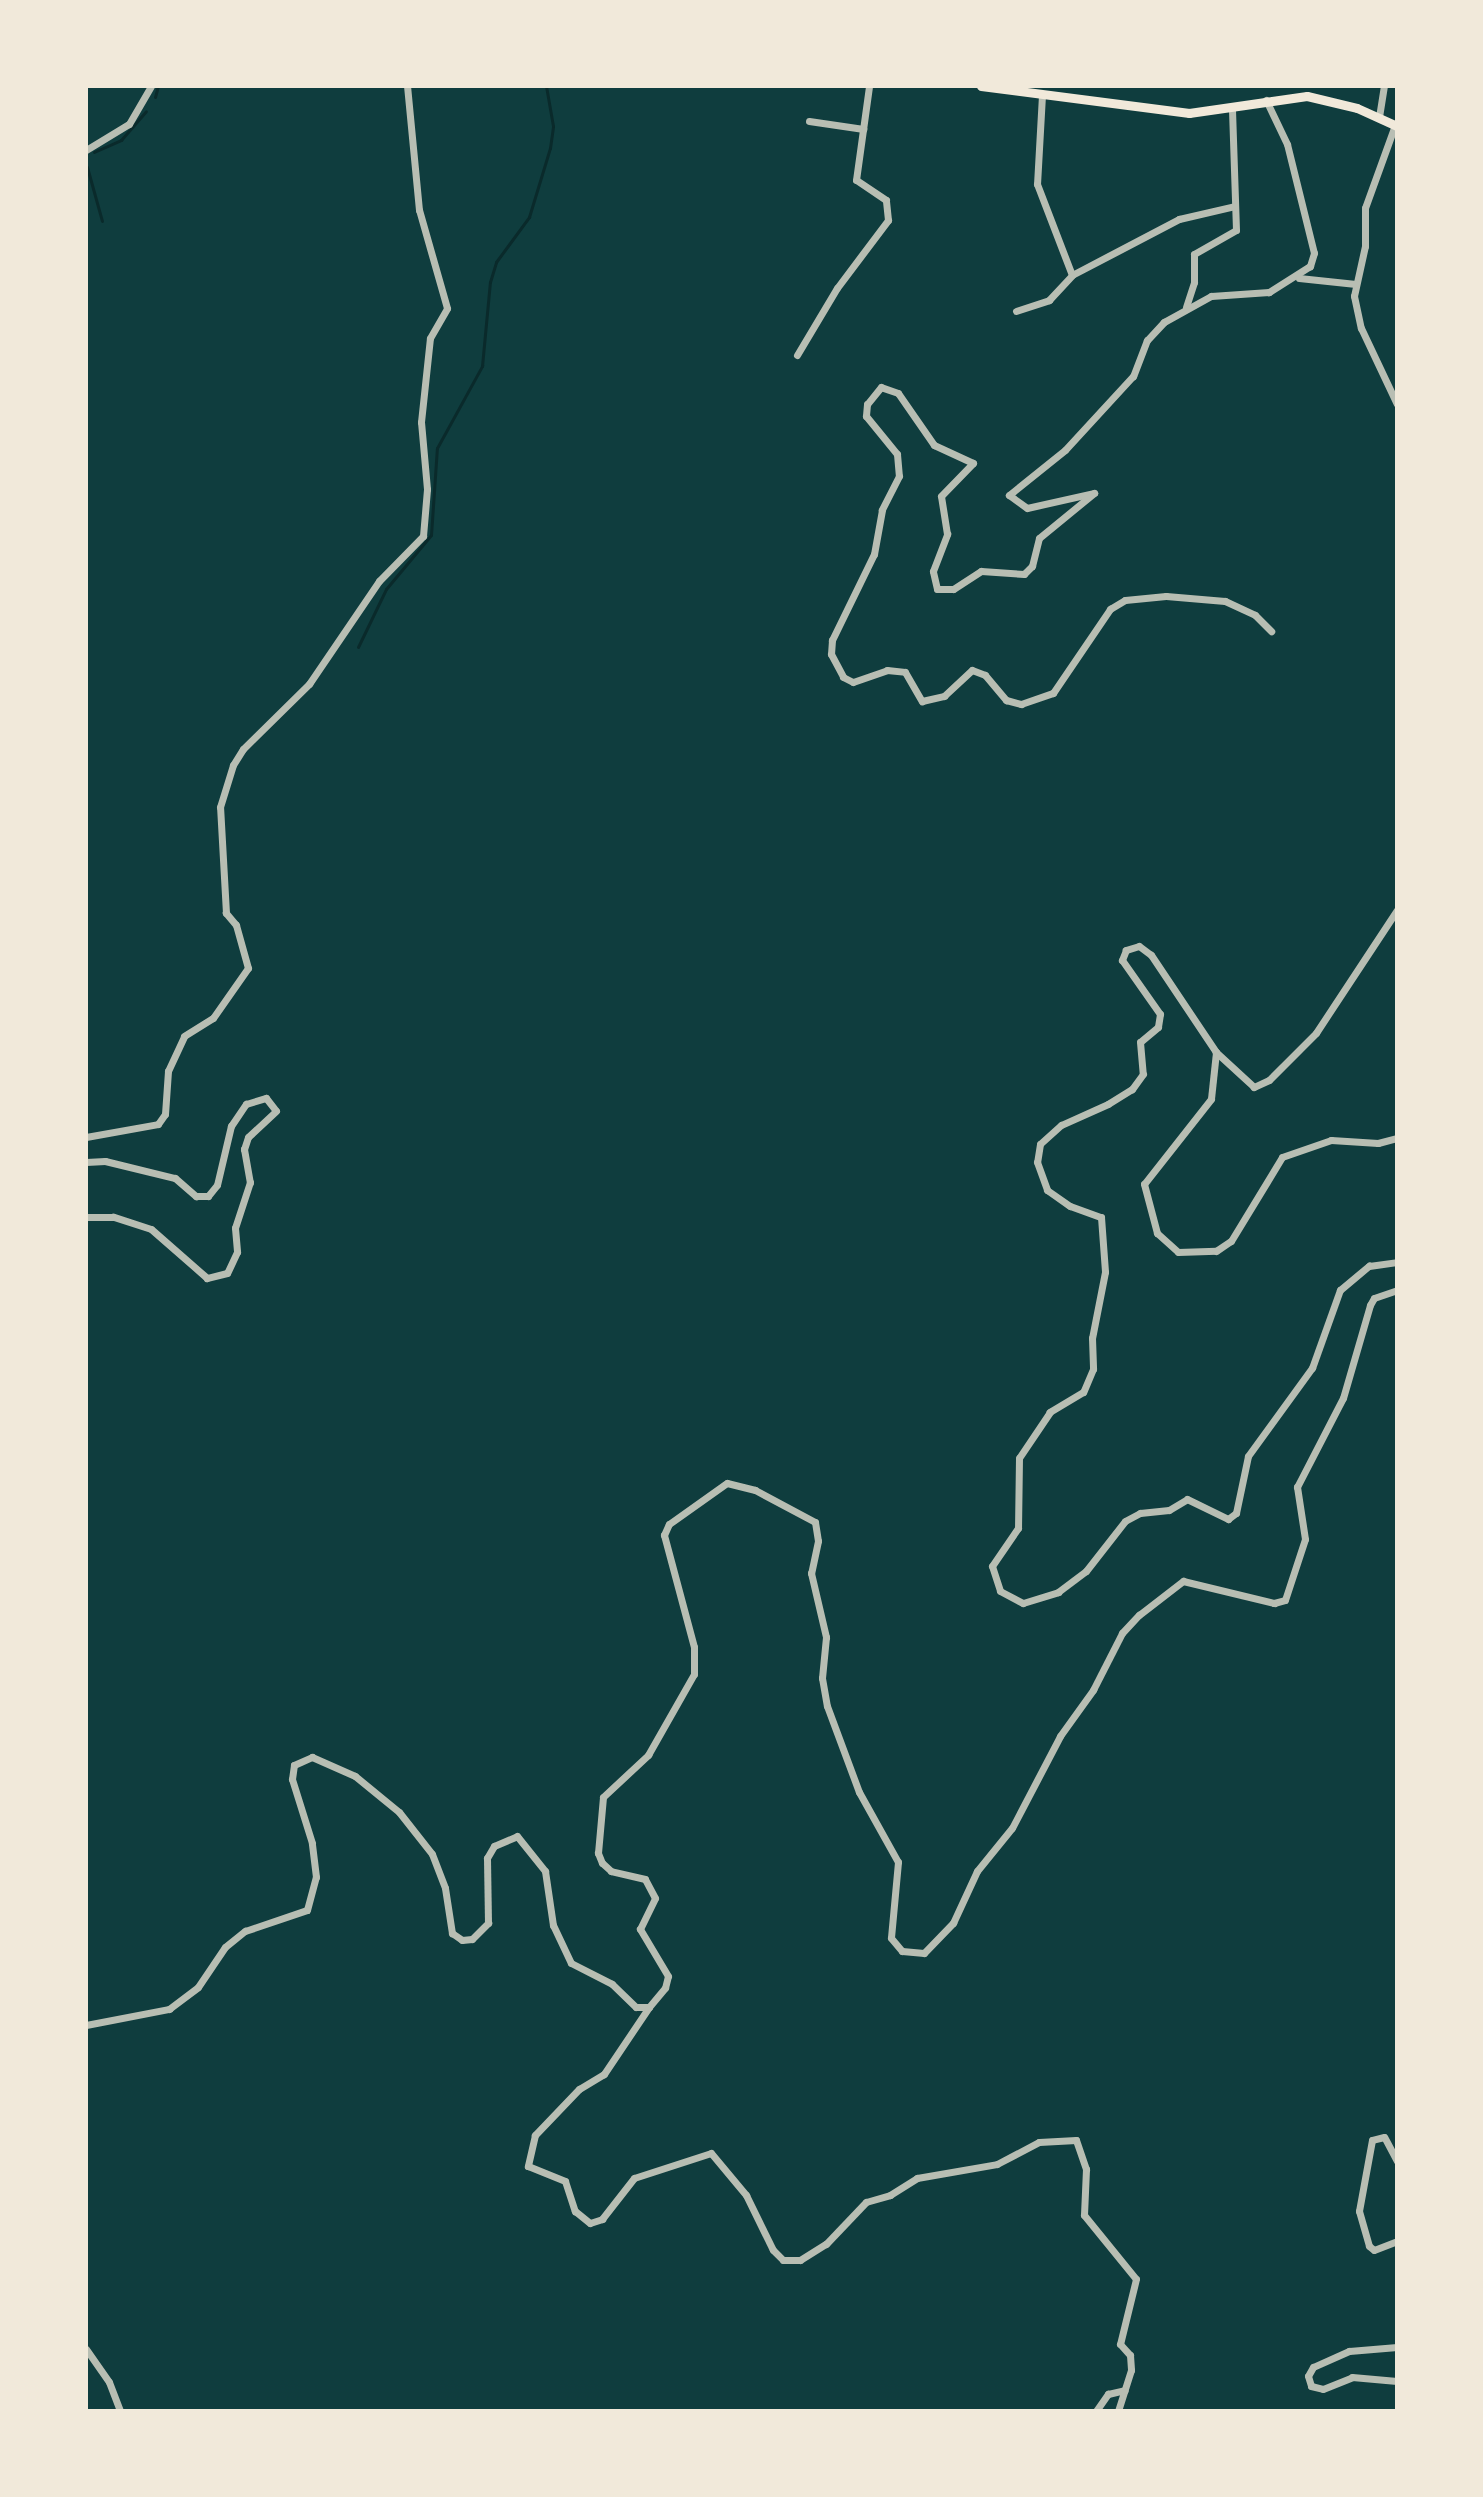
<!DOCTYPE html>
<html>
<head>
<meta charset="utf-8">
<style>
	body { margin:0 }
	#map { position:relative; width:1483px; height:2497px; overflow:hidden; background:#0f3d3e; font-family:Manrope,sans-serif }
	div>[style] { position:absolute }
	.stream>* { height:3px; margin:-1.5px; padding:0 1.5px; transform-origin:1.5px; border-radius:1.5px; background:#0a2a2b }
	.minor>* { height:7px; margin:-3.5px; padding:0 3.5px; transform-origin:3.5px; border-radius:3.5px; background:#b8beb3 }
	.secondary>* { height:9px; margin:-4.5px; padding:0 4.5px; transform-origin:4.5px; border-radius:4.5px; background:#f1e9da }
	span { translate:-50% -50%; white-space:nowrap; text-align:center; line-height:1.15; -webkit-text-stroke:7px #f1e9da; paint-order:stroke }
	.frame { position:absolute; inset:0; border:88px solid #f1e9da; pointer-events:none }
</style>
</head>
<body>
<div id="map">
	<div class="stream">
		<i style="left:155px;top:97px;width:11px;rotate:-75deg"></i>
		<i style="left:94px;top:152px;width:30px;rotate:-24deg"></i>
		<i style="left:121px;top:140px;width:38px;rotate:-49deg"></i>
		<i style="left:87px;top:167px;width:56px;rotate:74.5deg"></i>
		<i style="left:358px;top:647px;width:64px;rotate:-64.2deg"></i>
		<i style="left:386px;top:589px;width:70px;rotate:-50.2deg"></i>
		<i style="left:431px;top:535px;width:87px;rotate:-86.1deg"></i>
		<i style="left:437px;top:448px;width:94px;rotate:-61.2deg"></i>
		<i style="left:482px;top:366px;width:84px;rotate:-84.6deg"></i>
		<i style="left:490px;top:282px;width:21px;rotate:-73deg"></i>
		<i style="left:496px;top:262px;width:56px;rotate:-53.7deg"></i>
		<i style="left:529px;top:217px;width:72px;rotate:-73.1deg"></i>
		<i style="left:550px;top:148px;width:22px;rotate:-82deg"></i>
		<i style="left:553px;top:126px;width:41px;rotate:-99.9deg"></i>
	</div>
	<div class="minor">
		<i style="left:1042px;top:95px;width:89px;rotate:93.2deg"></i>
		<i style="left:1037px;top:184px;width:97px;rotate:69deg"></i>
		<i style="left:1266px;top:100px;width:49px;rotate:64.5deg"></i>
		<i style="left:1287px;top:144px;width:112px;rotate:76.1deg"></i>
		<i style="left:1314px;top:253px;width:14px;rotate:107deg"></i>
		<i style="left:1310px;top:266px;width:49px;rotate:147.6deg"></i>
		<i style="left:1269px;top:292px;width:58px;rotate:176.1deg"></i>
		<i style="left:1211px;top:296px;width:54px;rotate:151deg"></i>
		<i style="left:1164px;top:322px;width:25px;rotate:133deg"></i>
		<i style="left:1147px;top:340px;width:39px;rotate:111deg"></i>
		<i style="left:1133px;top:376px;width:100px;rotate:132.6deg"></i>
		<i style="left:1065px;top:450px;width:72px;rotate:141.2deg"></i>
		<i style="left:1009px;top:495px;width:22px;rotate:36deg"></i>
		<i style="left:1027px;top:508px;width:69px;rotate:-12.6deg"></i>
		<i style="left:1094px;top:493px;width:71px;rotate:140.7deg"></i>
		<i style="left:1039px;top:538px;width:29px;rotate:104deg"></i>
		<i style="left:1032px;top:566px;width:11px;rotate:135deg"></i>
		<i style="left:1024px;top:574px;width:43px;rotate:-176deg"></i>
		<i style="left:981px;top:571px;width:33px;rotate:147deg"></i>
		<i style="left:953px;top:589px;width:16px;rotate:180deg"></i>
		<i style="left:937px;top:589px;width:18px;rotate:-103deg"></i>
		<i style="left:933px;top:571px;width:40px;rotate:-69deg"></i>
		<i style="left:947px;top:534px;width:38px;rotate:-99deg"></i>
		<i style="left:941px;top:496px;width:46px;rotate:-45.9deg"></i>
		<i style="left:973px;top:463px;width:43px;rotate:-155.2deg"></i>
		<i style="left:934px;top:445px;width:63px;rotate:-124.7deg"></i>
		<i style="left:898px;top:393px;width:18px;rotate:-161deg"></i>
		<i style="left:881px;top:387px;width:22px;rotate:129deg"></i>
		<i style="left:867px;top:404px;width:12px;rotate:95deg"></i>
		<i style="left:866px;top:416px;width:49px;rotate:50.8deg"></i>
		<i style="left:897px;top:454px;width:22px;rotate:85deg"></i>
		<i style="left:899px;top:476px;width:38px;rotate:117deg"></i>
		<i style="left:882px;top:510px;width:45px;rotate:100.3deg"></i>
		<i style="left:874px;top:554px;width:96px;rotate:116deg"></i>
		<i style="left:832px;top:640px;width:14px;rotate:94deg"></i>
		<i style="left:831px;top:654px;width:26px;rotate:62deg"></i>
		<i style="left:843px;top:677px;width:11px;rotate:27deg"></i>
		<i style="left:853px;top:682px;width:36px;rotate:-19deg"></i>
		<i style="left:887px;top:670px;width:18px;rotate:6deg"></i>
		<i style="left:905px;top:672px;width:34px;rotate:60deg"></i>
		<i style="left:922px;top:701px;width:23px;rotate:-13deg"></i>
		<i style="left:944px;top:696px;width:38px;rotate:-43deg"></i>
		<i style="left:972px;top:670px;width:14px;rotate:21deg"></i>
		<i style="left:985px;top:675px;width:33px;rotate:50deg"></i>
		<i style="left:1006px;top:700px;width:16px;rotate:15deg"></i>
		<i style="left:1021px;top:704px;width:34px;rotate:-19deg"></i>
		<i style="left:1053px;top:693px;width:102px;rotate:-55.8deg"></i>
		<i style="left:1110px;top:609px;width:17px;rotate:-31deg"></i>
		<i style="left:1125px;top:600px;width:41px;rotate:-5.6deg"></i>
		<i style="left:1166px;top:596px;width:59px;rotate:4.8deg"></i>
		<i style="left:1225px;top:601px;width:33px;rotate:25deg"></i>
		<i style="left:1255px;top:615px;width:23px;rotate:45deg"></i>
		<i style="left:1379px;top:117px;width:31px;rotate:-81deg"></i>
		<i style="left:809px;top:121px;width:55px;rotate:8.4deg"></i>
		<i style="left:1395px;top:125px;width:88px;rotate:109.9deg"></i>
		<i style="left:1365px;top:208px;width:38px;rotate:90deg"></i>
		<i style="left:1365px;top:246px;width:51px;rotate:102.4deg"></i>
		<i style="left:1354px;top:296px;width:33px;rotate:78deg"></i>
		<i style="left:1361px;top:328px;width:84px;rotate:64.7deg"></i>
		<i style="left:86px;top:150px;width:50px;rotate:-31.2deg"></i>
		<i style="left:129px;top:124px;width:44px;rotate:-59.9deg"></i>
		<i style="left:1299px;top:278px;width:57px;rotate:6deg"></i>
		<i style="left:1186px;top:307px;width:26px;rotate:-72deg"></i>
		<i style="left:1194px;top:282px;width:28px;rotate:-90deg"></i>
		<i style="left:1194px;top:254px;width:48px;rotate:-29.7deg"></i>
		<i style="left:1236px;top:230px;width:122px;rotate:-91.9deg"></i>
		<i style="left:1016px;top:311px;width:35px;rotate:-18deg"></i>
		<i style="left:1049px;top:300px;width:34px;rotate:-47deg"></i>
		<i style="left:1072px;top:275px;width:121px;rotate:-27.6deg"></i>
		<i style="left:1179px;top:219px;width:57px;rotate:-13.1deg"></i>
		<i style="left:797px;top:355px;width:78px;rotate:-59.2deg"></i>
		<i style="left:837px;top:288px;width:85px;rotate:-53.1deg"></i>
		<i style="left:888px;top:220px;width:20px;rotate:-96deg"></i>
		<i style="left:886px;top:200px;width:36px;rotate:-146deg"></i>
		<i style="left:856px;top:180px;width:95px;rotate:-82.1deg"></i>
		<i style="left:1397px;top:910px;width:147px;rotate:123.4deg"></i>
		<i style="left:1316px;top:1033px;width:66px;rotate:135deg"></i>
		<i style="left:1269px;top:1080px;width:17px;rotate:155deg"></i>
		<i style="left:1254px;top:1087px;width:52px;rotate:-137.4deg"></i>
		<i style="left:1216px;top:1052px;width:117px;rotate:-123.8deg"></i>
		<i style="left:1151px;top:955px;width:15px;rotate:-143deg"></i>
		<i style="left:1139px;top:946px;width:14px;rotate:163deg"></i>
		<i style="left:1126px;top:950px;width:11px;rotate:112deg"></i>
		<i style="left:1122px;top:960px;width:66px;rotate:54.9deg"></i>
		<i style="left:1160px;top:1014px;width:13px;rotate:99deg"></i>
		<i style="left:1158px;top:1027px;width:23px;rotate:140deg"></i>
		<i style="left:1140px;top:1042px;width:32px;rotate:85deg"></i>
		<i style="left:1143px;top:1074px;width:19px;rotate:126deg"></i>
		<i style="left:1132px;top:1089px;width:28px;rotate:148deg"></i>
		<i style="left:1108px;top:1104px;width:51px;rotate:155.9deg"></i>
		<i style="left:1061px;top:1125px;width:28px;rotate:138deg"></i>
		<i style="left:1040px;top:1144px;width:18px;rotate:99deg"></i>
		<i style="left:1037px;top:1162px;width:30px;rotate:70deg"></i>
		<i style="left:1047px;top:1190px;width:28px;rotate:35deg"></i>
		<i style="left:1070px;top:1206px;width:33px;rotate:20deg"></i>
		<i style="left:1101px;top:1217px;width:55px;rotate:85.8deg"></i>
		<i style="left:1105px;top:1272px;width:67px;rotate:101.1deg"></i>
		<i style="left:1092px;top:1338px;width:31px;rotate:88deg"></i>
		<i style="left:1093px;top:1369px;width:25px;rotate:113deg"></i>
		<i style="left:1083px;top:1392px;width:39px;rotate:149deg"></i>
		<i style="left:1050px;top:1412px;width:55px;rotate:124deg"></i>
		<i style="left:1019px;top:1458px;width:70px;rotate:90.8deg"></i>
		<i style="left:1018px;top:1528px;width:46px;rotate:124.4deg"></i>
		<i style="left:992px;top:1566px;width:26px;rotate:72deg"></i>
		<i style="left:1000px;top:1591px;width:26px;rotate:28deg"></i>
		<i style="left:1023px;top:1603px;width:37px;rotate:-17deg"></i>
		<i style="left:1058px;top:1592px;width:35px;rotate:-37deg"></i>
		<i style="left:1086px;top:1571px;width:63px;rotate:-52deg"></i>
		<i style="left:1125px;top:1521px;width:17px;rotate:-28deg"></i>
		<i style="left:1140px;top:1513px;width:29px;rotate:-6deg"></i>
		<i style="left:1169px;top:1510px;width:21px;rotate:-31deg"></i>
		<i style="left:1187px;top:1499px;width:46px;rotate:26deg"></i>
		<i style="left:1228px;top:1519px;width:10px;rotate:-37deg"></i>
		<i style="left:1236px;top:1513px;width:58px;rotate:-78.1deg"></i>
		<i style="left:1248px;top:1456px;width:109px;rotate:-54deg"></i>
		<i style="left:1312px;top:1368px;width:83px;rotate:-70.3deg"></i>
		<i style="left:1340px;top:1290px;width:38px;rotate:-40deg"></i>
		<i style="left:1369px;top:1266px;width:28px;rotate:-8deg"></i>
		<i style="left:1216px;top:1052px;width:47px;rotate:96.1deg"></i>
		<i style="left:1211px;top:1099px;width:108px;rotate:128.2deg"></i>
		<i style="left:1144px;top:1184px;width:51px;rotate:75.1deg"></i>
		<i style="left:1157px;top:1233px;width:28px;rotate:42deg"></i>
		<i style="left:1178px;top:1252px;width:38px;rotate:-2deg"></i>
		<i style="left:1216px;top:1251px;width:18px;rotate:-34deg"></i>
		<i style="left:1231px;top:1241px;width:98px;rotate:-58.7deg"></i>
		<i style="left:1282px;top:1157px;width:52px;rotate:-19.1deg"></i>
		<i style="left:1331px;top:1140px;width:47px;rotate:3.7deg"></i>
		<i style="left:1378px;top:1143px;width:20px;rotate:-15deg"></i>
		<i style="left:86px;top:1137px;width:73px;rotate:-10.2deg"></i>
		<i style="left:158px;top:1124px;width:12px;rotate:-55deg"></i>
		<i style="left:165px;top:1114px;width:43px;rotate:-86deg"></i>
		<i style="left:168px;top:1071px;width:38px;rotate:-65deg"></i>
		<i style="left:184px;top:1036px;width:34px;rotate:-32deg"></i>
		<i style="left:213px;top:1018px;width:61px;rotate:-55deg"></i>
		<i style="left:248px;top:968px;width:45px;rotate:-105.6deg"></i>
		<i style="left:236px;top:925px;width:16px;rotate:-130deg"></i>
		<i style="left:226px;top:913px;width:106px;rotate:-93.2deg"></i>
		<i style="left:220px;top:807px;width:44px;rotate:-72.8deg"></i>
		<i style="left:233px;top:765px;width:19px;rotate:-58deg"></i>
		<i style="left:243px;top:749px;width:93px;rotate:-44.6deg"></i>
		<i style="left:309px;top:684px;width:125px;rotate:-55.8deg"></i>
		<i style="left:379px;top:581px;width:63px;rotate:-45.6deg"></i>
		<i style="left:423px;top:536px;width:47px;rotate:-85.1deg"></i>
		<i style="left:427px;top:489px;width:67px;rotate:-95.1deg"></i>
		<i style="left:421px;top:422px;width:84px;rotate:-83.9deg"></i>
		<i style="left:430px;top:338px;width:34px;rotate:-60deg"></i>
		<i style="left:447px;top:308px;width:102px;rotate:-105.9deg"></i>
		<i style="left:419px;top:210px;width:125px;rotate:-95.5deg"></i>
		<i style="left:86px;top:1162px;width:19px;rotate:-3deg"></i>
		<i style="left:105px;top:1161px;width:72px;rotate:13.7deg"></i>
		<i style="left:175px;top:1178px;width:28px;rotate:41deg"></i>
		<i style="left:196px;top:1196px;width:12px"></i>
		<i style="left:208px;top:1196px;width:14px;rotate:-51deg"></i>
		<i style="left:217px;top:1185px;width:61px;rotate:-76.7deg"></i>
		<i style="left:231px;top:1126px;width:27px;rotate:-56deg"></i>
		<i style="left:246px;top:1104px;width:21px;rotate:-17deg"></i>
		<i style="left:266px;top:1098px;width:16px;rotate:52deg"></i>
		<i style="left:276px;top:1111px;width:38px;rotate:137deg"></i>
		<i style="left:248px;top:1137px;width:13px;rotate:108deg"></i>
		<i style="left:244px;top:1149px;width:34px;rotate:80deg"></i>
		<i style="left:250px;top:1182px;width:48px;rotate:108.1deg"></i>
		<i style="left:235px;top:1228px;width:24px;rotate:85deg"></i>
		<i style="left:237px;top:1252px;width:23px;rotate:115deg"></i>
		<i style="left:227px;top:1273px;width:21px;rotate:166deg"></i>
		<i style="left:207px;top:1278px;width:74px;rotate:-138.8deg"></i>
		<i style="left:151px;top:1229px;width:40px;rotate:-162deg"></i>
		<i style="left:113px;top:1217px;width:27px;rotate:180deg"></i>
		<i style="left:649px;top:2007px;width:81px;rotate:123.9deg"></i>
		<i style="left:604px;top:2074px;width:29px;rotate:149deg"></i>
		<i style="left:579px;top:2089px;width:64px;rotate:133.7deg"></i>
		<i style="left:535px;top:2135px;width:32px;rotate:103deg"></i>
		<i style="left:528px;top:2166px;width:40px;rotate:22deg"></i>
		<i style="left:565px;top:2181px;width:32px;rotate:72deg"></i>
		<i style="left:575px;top:2211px;width:19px;rotate:39deg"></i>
		<i style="left:590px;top:2223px;width:13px;rotate:-18deg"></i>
		<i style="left:602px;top:2219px;width:52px;rotate:-52deg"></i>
		<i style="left:634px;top:2178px;width:81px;rotate:-18deg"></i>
		<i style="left:711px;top:2153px;width:55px;rotate:50.2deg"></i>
		<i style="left:746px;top:2195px;width:61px;rotate:63.9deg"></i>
		<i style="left:773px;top:2250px;width:14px;rotate:45deg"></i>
		<i style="left:783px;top:2260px;width:17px"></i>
		<i style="left:800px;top:2260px;width:31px;rotate:-32deg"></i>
		<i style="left:826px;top:2244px;width:58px;rotate:-46.4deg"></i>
		<i style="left:866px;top:2202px;width:25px;rotate:-16deg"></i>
		<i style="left:890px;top:2195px;width:32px;rotate:-32deg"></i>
		<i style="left:917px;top:2178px;width:81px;rotate:-9.9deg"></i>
		<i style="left:997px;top:2164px;width:47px;rotate:-27.6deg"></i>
		<i style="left:1039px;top:2142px;width:37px;rotate:-3deg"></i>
		<i style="left:1076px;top:2140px;width:31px;rotate:71deg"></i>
		<i style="left:1086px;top:2169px;width:46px;rotate:92.5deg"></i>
		<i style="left:1084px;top:2215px;width:82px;rotate:50.9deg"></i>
		<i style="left:1136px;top:2279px;width:67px;rotate:103.8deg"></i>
		<i style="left:1120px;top:2344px;width:15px;rotate:48deg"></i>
		<i style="left:1130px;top:2355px;width:15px;rotate:86deg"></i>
		<i style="left:1131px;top:2370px;width:43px;rotate:107.6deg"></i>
		<i style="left:86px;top:2025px;width:85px;rotate:-10.9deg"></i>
		<i style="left:169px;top:2009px;width:36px;rotate:-37deg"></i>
		<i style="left:198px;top:1987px;width:48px;rotate:-56deg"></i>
		<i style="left:225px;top:1947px;width:26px;rotate:-39deg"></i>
		<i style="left:245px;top:1931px;width:65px;rotate:-18.7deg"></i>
		<i style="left:307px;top:1910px;width:34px;rotate:-75deg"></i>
		<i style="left:316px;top:1877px;width:34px;rotate:-97deg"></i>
		<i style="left:312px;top:1843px;width:67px;rotate:-107.4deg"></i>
		<i style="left:292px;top:1779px;width:14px;rotate:-82deg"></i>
		<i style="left:294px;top:1765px;width:20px;rotate:-24deg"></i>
		<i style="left:312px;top:1757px;width:47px;rotate:23.8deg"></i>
		<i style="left:355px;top:1776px;width:57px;rotate:39.3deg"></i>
		<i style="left:399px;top:1812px;width:53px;rotate:51.8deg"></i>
		<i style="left:432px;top:1854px;width:36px;rotate:69deg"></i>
		<i style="left:445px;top:1888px;width:46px;rotate:81.2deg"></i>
		<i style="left:452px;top:1933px;width:12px;rotate:35deg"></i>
		<i style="left:462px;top:1940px;width:10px;rotate:-6deg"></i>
		<i style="left:472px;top:1939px;width:23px;rotate:-45deg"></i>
		<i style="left:488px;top:1923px;width:65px;rotate:-90.9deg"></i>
		<i style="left:487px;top:1858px;width:14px;rotate:-60deg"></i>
		<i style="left:494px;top:1846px;width:25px;rotate:-23deg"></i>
		<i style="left:517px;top:1836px;width:45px;rotate:51.3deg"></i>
		<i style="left:545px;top:1871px;width:55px;rotate:81.6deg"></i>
		<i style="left:553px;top:1925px;width:42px;rotate:64.7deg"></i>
		<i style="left:571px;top:1963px;width:46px;rotate:27.1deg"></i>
		<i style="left:612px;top:1984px;width:33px;rotate:44deg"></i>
		<i style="left:636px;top:2007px;width:13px"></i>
		<i style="left:649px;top:2007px;width:25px;rotate:-50deg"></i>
		<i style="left:665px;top:1988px;width:12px;rotate:-76deg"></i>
		<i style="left:668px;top:1976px;width:55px;rotate:-120.8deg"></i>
		<i style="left:640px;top:1929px;width:34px;rotate:-64deg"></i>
		<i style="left:655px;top:1898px;width:21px;rotate:-118deg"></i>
		<i style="left:645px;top:1879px;width:35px;rotate:-167deg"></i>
		<i style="left:611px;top:1871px;width:12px;rotate:-138deg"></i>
		<i style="left:602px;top:1863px;width:11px;rotate:-112deg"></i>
		<i style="left:598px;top:1853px;width:56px;rotate:-84.9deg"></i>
		<i style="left:603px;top:1797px;width:62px;rotate:-43deg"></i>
		<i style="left:648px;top:1755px;width:93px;rotate:-60.4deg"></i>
		<i style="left:694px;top:1674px;width:27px;rotate:-90deg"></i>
		<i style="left:694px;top:1647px;width:116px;rotate:-105deg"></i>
		<i style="left:664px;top:1535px;width:12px;rotate:-66deg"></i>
		<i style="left:669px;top:1524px;width:71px;rotate:-35.3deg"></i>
		<i style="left:727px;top:1483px;width:29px;rotate:14deg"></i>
		<i style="left:755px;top:1490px;width:68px;rotate:28.1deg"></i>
		<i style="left:815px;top:1522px;width:19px;rotate:81deg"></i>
		<i style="left:818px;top:1541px;width:33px;rotate:102deg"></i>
		<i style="left:811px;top:1573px;width:66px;rotate:76.8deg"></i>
		<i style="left:826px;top:1637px;width:41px;rotate:95.6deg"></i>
		<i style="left:822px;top:1678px;width:28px;rotate:80deg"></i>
		<i style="left:827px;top:1706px;width:92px;rotate:69.6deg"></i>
		<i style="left:859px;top:1792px;width:80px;rotate:60.9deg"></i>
		<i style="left:898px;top:1862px;width:76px;rotate:95.3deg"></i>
		<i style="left:891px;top:1938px;width:17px;rotate:50deg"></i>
		<i style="left:902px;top:1951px;width:22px;rotate:5deg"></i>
		<i style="left:924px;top:1953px;width:42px;rotate:-46deg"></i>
		<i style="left:953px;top:1923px;width:57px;rotate:-65.2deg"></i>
		<i style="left:977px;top:1871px;width:55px;rotate:-50.9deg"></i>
		<i style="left:1012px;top:1828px;width:104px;rotate:-62.4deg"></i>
		<i style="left:1060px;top:1736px;width:57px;rotate:-54.3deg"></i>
		<i style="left:1093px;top:1690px;width:64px;rotate:-63deg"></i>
		<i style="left:1122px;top:1633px;width:25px;rotate:-47deg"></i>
		<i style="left:1139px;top:1615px;width:56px;rotate:-37.7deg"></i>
		<i style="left:1183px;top:1581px;width:94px;rotate:13.6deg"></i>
		<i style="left:1274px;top:1603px;width:11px;rotate:-15deg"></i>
		<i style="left:1285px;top:1600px;width:64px;rotate:-71.8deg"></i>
		<i style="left:1305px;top:1539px;width:53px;rotate:-98.7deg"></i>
		<i style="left:1297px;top:1487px;width:100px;rotate:-62.7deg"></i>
		<i style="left:1343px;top:1398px;width:97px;rotate:-73.8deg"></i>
		<i style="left:1370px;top:1305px;width:8px;rotate:-60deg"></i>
		<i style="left:1374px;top:1298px;width:24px;rotate:-19deg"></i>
		<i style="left:1397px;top:2161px;width:27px;rotate:-118deg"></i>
		<i style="left:1384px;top:2137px;width:12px;rotate:166deg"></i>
		<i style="left:1372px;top:2140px;width:72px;rotate:100.4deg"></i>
		<i style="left:1359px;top:2211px;width:36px;rotate:74deg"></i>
		<i style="left:1369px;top:2246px;width:6px;rotate:39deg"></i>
		<i style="left:1374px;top:2250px;width:25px;rotate:-21deg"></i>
		<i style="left:1397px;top:2347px;width:48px;rotate:175.2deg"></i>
		<i style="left:1349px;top:2351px;width:39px;rotate:156deg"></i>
		<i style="left:1313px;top:2367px;width:10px;rotate:119deg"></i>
		<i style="left:1308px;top:2376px;width:10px;rotate:73deg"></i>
		<i style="left:1311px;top:2386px;width:12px;rotate:14deg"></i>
		<i style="left:1323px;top:2389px;width:31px;rotate:-22deg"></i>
		<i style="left:1352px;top:2377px;width:45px;rotate:5.1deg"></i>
		<i style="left:86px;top:2349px;width:40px;rotate:55.1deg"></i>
		<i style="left:109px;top:2382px;width:31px;rotate:69deg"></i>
		<i style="left:1096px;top:2411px;width:21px;rotate:-55deg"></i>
		<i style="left:1108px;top:2394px;width:17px;rotate:-13deg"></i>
	</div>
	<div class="secondary">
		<i style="left:981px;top:86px;width:210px;rotate:7.4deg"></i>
		<i style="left:1189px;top:113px;width:119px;rotate:-8.2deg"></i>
		<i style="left:1307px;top:96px;width:51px;rotate:13.5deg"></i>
		<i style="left:1357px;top:108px;width:44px;rotate:24.2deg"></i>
	</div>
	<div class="frame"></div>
</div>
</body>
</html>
